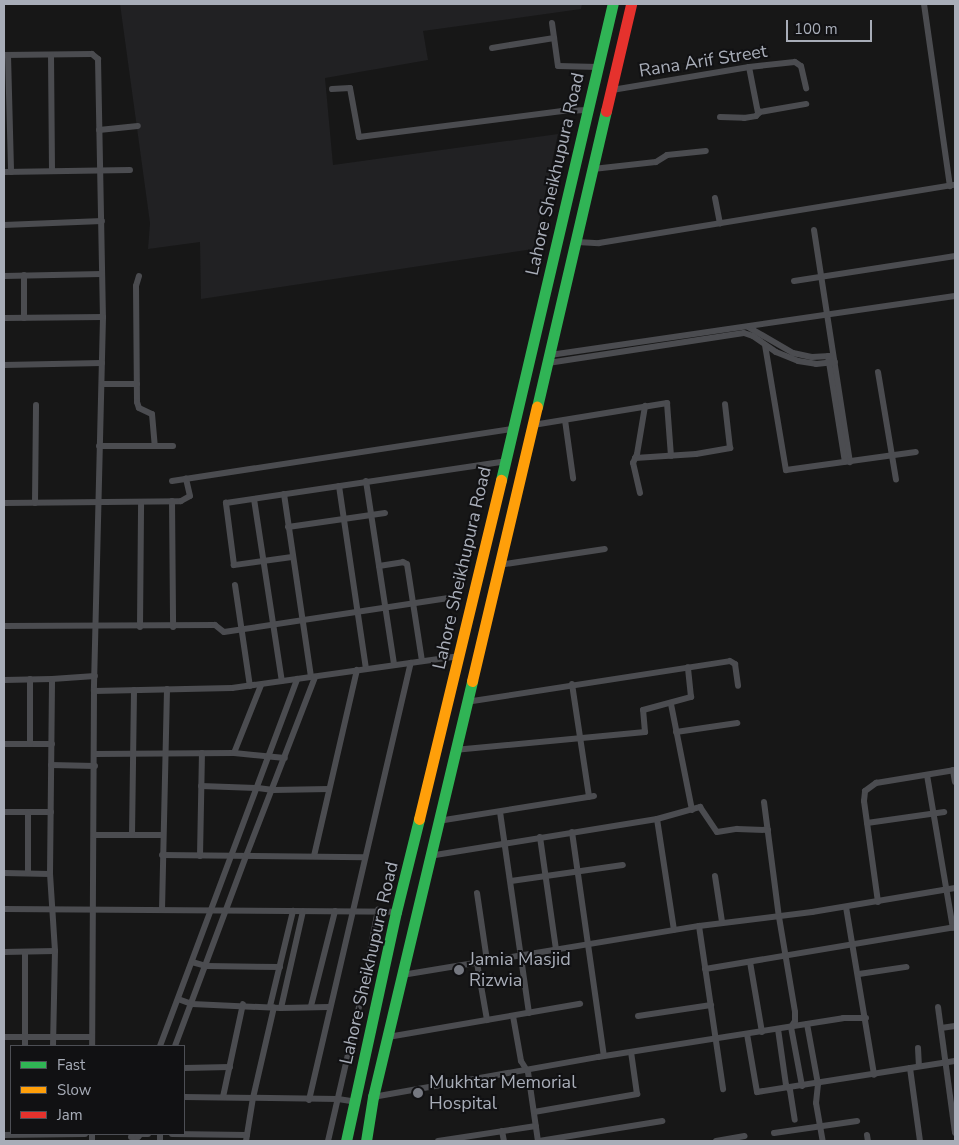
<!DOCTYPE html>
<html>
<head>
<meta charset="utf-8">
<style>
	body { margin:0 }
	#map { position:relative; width:959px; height:1145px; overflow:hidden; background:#171717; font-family:"Nunito Sans",sans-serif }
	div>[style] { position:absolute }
	.built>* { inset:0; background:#212123 }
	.street>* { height:6px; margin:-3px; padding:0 3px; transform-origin:3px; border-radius:3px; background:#4b4c50 }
	.fast>* { height:11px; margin:-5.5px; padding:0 5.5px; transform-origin:5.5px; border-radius:5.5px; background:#30b455 }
	.slow>* { height:11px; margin:-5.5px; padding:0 5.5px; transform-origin:5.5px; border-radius:5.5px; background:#ff9f0a }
	.jam>* { height:11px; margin:-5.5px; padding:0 5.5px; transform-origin:5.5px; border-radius:5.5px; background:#e5322d }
	.dots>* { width:14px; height:14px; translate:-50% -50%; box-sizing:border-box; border:2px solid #111113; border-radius:50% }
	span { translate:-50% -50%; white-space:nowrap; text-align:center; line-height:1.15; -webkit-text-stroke:4px #111113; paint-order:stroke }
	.street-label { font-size:18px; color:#a8adb8 }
	.poi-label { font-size:18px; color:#a8adb8 }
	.left { translate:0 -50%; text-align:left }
	.frame { position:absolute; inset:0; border:5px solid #a8adb8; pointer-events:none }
	.legend { position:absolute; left:10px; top:1045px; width:175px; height:90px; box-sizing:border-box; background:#111113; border:1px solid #4d4f55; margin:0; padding:6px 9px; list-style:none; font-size:15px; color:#a8adb8 }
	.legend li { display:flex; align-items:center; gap:10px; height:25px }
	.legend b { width:25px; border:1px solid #4d4f55 }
	.scale { position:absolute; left:786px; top:20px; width:86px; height:22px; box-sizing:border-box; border:2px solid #a8adb8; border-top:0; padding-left:6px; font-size:15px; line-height:18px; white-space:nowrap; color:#a8adb8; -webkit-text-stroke:4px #111113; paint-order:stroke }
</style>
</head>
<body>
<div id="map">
	<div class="built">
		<i style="clip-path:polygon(120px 4px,582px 4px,581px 9px,423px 31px,428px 60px,325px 78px,333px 165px,558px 134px,533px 249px,201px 299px,200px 242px,148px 249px,150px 223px)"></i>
	</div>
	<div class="street">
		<i style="left:924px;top:4px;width:184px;rotate:81.9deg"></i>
		<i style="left:552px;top:23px;width:43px;rotate:82.1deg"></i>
		<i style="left:558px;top:66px;width:40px;rotate:1.4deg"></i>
		<i style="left:492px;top:48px;width:63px;rotate:-9.2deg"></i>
		<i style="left:4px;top:55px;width:88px;rotate:-0.7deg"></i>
		<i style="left:92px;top:54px;width:8px;rotate:40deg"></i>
		<i style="left:98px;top:59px;width:258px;rotate:88.9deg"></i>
		<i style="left:103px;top:317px;width:374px;rotate:91.4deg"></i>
		<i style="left:94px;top:691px;width:355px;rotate:90.3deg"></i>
		<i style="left:8px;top:55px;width:117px;rotate:88.5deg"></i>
		<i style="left:51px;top:55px;width:116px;rotate:89.5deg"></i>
		<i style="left:749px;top:67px;width:47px;rotate:78.9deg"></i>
		<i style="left:332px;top:89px;width:18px;rotate:-3deg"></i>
		<i style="left:350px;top:88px;width:50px;rotate:79.6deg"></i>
		<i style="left:359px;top:137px;width:205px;rotate:-7.3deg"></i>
		<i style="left:562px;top:111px;width:26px;rotate:-2deg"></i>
		<i style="left:612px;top:90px;width:139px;rotate:-9.5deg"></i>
		<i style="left:749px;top:67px;width:46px;rotate:-6.2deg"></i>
		<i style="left:795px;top:62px;width:7px;rotate:34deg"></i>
		<i style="left:801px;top:66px;width:23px;rotate:77deg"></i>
		<i style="left:720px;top:117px;width:24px;rotate:2deg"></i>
		<i style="left:744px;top:118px;width:12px;rotate:-9deg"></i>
		<i style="left:756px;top:116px;width:6px;rotate:-45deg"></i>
		<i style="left:760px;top:112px;width:47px;rotate:-9.9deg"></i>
		<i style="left:99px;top:130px;width:39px;rotate:-6deg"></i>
		<i style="left:593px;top:169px;width:63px;rotate:-6.3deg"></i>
		<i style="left:656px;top:162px;width:13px;rotate:-32deg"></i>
		<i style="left:667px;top:155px;width:39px;rotate:-6deg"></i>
		<i style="left:4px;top:172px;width:126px;rotate:-0.9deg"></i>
		<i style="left:715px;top:198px;width:26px;rotate:79deg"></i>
		<i style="left:4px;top:225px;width:98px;rotate:-2.3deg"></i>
		<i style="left:814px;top:230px;width:235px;rotate:81.2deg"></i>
		<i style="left:577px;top:242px;width:22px;rotate:3deg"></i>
		<i style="left:599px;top:243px;width:361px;rotate:-9.3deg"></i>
		<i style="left:24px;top:275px;width:43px;rotate:90deg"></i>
		<i style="left:4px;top:276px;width:98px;rotate:-1.2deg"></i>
		<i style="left:139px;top:276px;width:10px;rotate:107deg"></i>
		<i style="left:136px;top:286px;width:116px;rotate:89.5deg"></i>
		<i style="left:137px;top:402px;width:6px;rotate:72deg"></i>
		<i style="left:139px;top:408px;width:14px;rotate:25deg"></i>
		<i style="left:152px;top:414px;width:32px;rotate:85deg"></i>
		<i style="left:794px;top:281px;width:163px;rotate:-8.8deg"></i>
		<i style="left:4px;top:318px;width:99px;rotate:-0.6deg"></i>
		<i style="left:748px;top:327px;width:52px;rotate:30deg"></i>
		<i style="left:793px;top:353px;width:19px;rotate:12deg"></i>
		<i style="left:812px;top:357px;width:18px;rotate:-3deg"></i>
		<i style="left:765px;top:345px;width:127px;rotate:80.5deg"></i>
		<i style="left:786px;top:470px;width:131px;rotate:-7.9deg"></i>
		<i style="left:550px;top:355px;width:409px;rotate:-8.3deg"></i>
		<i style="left:828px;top:356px;width:107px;rotate:80.9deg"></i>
		<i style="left:548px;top:363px;width:198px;rotate:-8.7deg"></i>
		<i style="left:744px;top:333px;width:9px;rotate:18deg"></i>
		<i style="left:753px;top:336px;width:28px;rotate:35deg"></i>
		<i style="left:776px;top:352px;width:24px;rotate:22deg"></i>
		<i style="left:798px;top:361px;width:18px;rotate:9deg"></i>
		<i style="left:816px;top:364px;width:19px;rotate:-6deg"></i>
		<i style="left:4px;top:365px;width:98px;rotate:-1.2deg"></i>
		<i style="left:878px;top:372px;width:109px;rotate:80.5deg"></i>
		<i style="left:102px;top:384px;width:35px"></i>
		<i style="left:565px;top:420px;width:59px;rotate:82.1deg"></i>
		<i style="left:533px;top:425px;width:136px;rotate:-9.3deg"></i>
		<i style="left:667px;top:403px;width:53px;rotate:85.7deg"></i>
		<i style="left:99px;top:446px;width:74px"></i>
		<i style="left:635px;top:458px;width:61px;rotate:-3.8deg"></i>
		<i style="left:696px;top:454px;width:35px;rotate:-10deg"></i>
		<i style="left:730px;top:448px;width:44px;rotate:-96.5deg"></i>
		<i style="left:172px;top:481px;width:345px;rotate:-8.7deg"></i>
		<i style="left:366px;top:481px;width:186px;rotate:81.3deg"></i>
		<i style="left:339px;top:486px;width:185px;rotate:81.6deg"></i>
		<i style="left:640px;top:493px;width:31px;rotate:-103deg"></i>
		<i style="left:633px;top:463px;width:10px;rotate:-66deg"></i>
		<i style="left:637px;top:454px;width:49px;rotate:-80.5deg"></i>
		<i style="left:284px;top:494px;width:185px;rotate:81.6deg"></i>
		<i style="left:254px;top:499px;width:184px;rotate:81.3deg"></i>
		<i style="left:172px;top:501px;width:126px;rotate:89.5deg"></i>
		<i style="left:4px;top:503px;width:177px;rotate:-0.6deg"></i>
		<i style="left:181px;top:501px;width:10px;rotate:-29deg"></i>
		<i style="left:190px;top:496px;width:18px;rotate:-103deg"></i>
		<i style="left:35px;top:503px;width:98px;rotate:-89.4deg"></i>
		<i style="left:288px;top:527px;width:98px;rotate:-8.2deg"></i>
		<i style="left:292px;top:557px;width:59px;rotate:172.1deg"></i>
		<i style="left:234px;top:565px;width:63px;rotate:-97.4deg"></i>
		<i style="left:226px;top:503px;width:283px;rotate:-8.5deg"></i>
		<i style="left:499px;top:565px;width:107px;rotate:-8.6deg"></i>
		<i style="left:379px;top:566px;width:24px;rotate:-9deg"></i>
		<i style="left:403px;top:562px;width:4px;rotate:27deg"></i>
		<i style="left:407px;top:564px;width:98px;rotate:81.2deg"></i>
		<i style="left:235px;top:585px;width:102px;rotate:81.6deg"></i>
		<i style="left:4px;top:626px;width:211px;rotate:-0.3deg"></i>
		<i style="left:215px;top:625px;width:11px;rotate:38deg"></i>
		<i style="left:224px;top:632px;width:227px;rotate:-8.6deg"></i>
		<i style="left:140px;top:627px;width:125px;rotate:-89.5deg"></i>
		<i style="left:4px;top:680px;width:48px;rotate:-1.2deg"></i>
		<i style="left:572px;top:684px;width:114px;rotate:81.4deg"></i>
		<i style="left:94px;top:691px;width:138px;rotate:-1.2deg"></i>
		<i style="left:232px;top:688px;width:230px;rotate:-8deg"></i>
		<i style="left:466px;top:702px;width:267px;rotate:-8.8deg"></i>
		<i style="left:730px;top:661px;width:6px;rotate:31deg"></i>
		<i style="left:735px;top:664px;width:22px;rotate:82deg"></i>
		<i style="left:671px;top:704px;width:108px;rotate:78.8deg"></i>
		<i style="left:676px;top:732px;width:62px;rotate:-8.4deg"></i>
		<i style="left:4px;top:744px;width:48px"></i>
		<i style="left:30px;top:744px;width:65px;rotate:-90deg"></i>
		<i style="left:454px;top:750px;width:192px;rotate:-5.4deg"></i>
		<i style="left:645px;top:732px;width:22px;rotate:-95deg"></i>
		<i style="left:643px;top:710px;width:50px;rotate:-15.2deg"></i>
		<i style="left:691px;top:697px;width:30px;rotate:-96deg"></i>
		<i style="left:234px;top:753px;width:73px;rotate:-68.3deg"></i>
		<i style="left:95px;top:754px;width:139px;rotate:-0.4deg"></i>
		<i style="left:234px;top:753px;width:51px;rotate:5.6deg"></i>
		<i style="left:51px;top:765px;width:44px;rotate:1.3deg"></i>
		<i style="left:953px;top:770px;width:12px;rotate:81deg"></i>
		<i style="left:927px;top:775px;width:155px;rotate:80.4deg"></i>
		<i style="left:201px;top:786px;width:57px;rotate:2deg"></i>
		<i style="left:258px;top:788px;width:15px;rotate:8deg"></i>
		<i style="left:273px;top:790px;width:56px;rotate:-1deg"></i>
		<i style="left:764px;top:802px;width:116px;rotate:82.6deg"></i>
		<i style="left:779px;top:917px;width:96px;rotate:80.4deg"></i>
		<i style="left:795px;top:1012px;width:9px;rotate:90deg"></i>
		<i style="left:795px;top:1021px;width:7px;rotate:124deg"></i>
		<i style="left:791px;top:1027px;width:60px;rotate:79.4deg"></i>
		<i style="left:4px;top:812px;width:47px"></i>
		<i style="left:500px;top:812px;width:203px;rotate:81.8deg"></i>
		<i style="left:657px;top:819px;width:112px;rotate:81.3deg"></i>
		<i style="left:438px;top:821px;width:158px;rotate:-9.1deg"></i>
		<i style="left:867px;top:823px;width:78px;rotate:-8.1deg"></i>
		<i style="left:572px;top:832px;width:226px;rotate:81.9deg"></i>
		<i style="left:94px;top:835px;width:69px"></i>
		<i style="left:132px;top:835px;width:145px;rotate:-89.2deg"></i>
		<i style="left:540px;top:837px;width:114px;rotate:81.9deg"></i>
		<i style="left:162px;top:855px;width:203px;rotate:0.6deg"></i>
		<i style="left:200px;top:856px;width:103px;rotate:-88.9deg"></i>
		<i style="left:314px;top:856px;width:191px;rotate:-77deg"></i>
		<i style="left:429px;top:856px;width:231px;rotate:-9.2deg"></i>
		<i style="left:657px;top:819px;width:45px;rotate:-15.6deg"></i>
		<i style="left:700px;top:807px;width:30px;rotate:56deg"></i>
		<i style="left:717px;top:832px;width:20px;rotate:-9deg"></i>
		<i style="left:737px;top:829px;width:31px;rotate:2deg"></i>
		<i style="left:4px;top:873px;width:46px;rotate:1.2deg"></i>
		<i style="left:28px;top:873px;width:60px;rotate:-90deg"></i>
		<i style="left:715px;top:876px;width:47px;rotate:81.3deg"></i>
		<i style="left:511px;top:881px;width:113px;rotate:-8.1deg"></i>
		<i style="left:477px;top:893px;width:69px;rotate:81.6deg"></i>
		<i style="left:878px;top:902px;width:102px;rotate:-97.9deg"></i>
		<i style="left:864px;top:801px;width:10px;rotate:-84deg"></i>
		<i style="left:865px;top:791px;width:14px;rotate:-36deg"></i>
		<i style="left:876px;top:783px;width:80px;rotate:-9.3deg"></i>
		<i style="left:846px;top:907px;width:170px;rotate:80.5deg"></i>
		<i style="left:4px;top:909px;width:392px;rotate:0.4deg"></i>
		<i style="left:162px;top:910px;width:221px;rotate:-88.7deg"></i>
		<i style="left:699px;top:926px;width:165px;rotate:81.6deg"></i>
		<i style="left:4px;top:952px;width:51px;rotate:-1.1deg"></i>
		<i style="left:192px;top:962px;width:15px;rotate:16deg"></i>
		<i style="left:206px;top:966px;width:74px;rotate:0.8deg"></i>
		<i style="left:750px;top:962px;width:71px;rotate:80.3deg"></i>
		<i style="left:477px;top:963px;width:58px;rotate:80deg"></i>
		<i style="left:705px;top:969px;width:254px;rotate:-9.5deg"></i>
		<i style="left:859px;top:974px;width:48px;rotate:-8.5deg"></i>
		<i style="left:402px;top:975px;width:301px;rotate:-9.4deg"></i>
		<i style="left:699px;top:926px;width:114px;rotate:-7.1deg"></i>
		<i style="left:812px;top:912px;width:145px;rotate:-9.5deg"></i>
		<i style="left:178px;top:999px;width:15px;rotate:20deg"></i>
		<i style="left:192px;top:1004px;width:89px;rotate:2.6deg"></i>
		<i style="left:281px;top:1008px;width:48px;rotate:-1.2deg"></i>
		<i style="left:270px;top:1006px;width:98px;rotate:-76.4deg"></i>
		<i style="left:311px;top:1006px;width:98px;rotate:-75.8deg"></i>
		<i style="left:938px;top:1007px;width:127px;rotate:82.3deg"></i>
		<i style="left:281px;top:1008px;width:99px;rotate:-77.2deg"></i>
		<i style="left:513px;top:1016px;width:46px;rotate:79.9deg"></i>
		<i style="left:521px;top:1061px;width:13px;rotate:58deg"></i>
		<i style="left:528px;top:1072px;width:70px;rotate:81.8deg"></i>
		<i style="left:638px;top:1016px;width:74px;rotate:-8.6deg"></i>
		<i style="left:807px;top:1024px;width:61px;rotate:79.6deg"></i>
		<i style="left:818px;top:1084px;width:19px;rotate:96deg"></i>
		<i style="left:816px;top:1103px;width:39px;rotate:80deg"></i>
		<i style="left:941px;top:1028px;width:14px;rotate:-8deg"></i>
		<i style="left:778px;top:1029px;width:57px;rotate:81.9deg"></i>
		<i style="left:786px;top:1085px;width:6px;rotate:51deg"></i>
		<i style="left:790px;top:1090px;width:30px;rotate:81deg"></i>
		<i style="left:747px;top:1034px;width:59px;rotate:80.2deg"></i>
		<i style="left:757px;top:1092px;width:200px;rotate:-8.9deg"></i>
		<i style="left:4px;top:1037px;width:88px"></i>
		<i style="left:388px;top:1037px;width:195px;rotate:-9.8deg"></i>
		<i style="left:25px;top:1046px;width:93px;rotate:-90deg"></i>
		<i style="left:53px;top:1046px;width:95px;rotate:-88.8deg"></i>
		<i style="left:55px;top:951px;width:77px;rotate:-93.7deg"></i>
		<i style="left:50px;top:874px;width:195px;rotate:-89.4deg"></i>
		<i style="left:52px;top:679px;width:43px;rotate:-4deg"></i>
		<i style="left:160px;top:1046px;width:392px;rotate:-69.5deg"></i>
		<i style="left:175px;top:1046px;width:203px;rotate:-69.5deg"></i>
		<i style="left:246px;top:856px;width:192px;rotate:-68.9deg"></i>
		<i style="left:918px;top:1048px;width:18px;rotate:87deg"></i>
		<i style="left:184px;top:1068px;width:46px;rotate:-1.2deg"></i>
		<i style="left:910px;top:1068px;width:74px;rotate:82.2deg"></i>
		<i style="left:184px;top:1097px;width:154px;rotate:0.7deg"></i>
		<i style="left:338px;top:1099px;width:18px;rotate:9deg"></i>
		<i style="left:223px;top:1097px;width:95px;rotate:-77.9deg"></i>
		<i style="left:373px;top:1097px;width:229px;rotate:-10.1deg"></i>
		<i style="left:598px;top:1057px;width:248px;rotate:-9deg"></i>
		<i style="left:843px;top:1018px;width:23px"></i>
		<i style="left:309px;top:1100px;width:449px;rotate:-76.9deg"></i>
		<i style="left:534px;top:1112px;width:105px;rotate:-9.9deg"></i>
		<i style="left:637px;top:1094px;width:42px;rotate:-98.1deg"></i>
		<i style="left:502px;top:1131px;width:10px;rotate:79deg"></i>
		<i style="left:774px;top:1133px;width:84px;rotate:-8.2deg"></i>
		<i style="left:141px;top:1134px;width:7px"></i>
		<i style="left:172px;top:1134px;width:75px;rotate:0.8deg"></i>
		<i style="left:4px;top:1135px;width:81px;rotate:-0.7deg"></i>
		<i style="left:867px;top:1135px;width:6px;rotate:81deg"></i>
		<i style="left:131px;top:1137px;width:7px"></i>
		<i style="left:138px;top:1137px;width:4px;rotate:-45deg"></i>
		<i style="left:92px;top:1141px;width:7px;rotate:-90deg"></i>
		<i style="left:160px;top:1141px;width:7px;rotate:-90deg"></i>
		<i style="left:246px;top:1141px;width:44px;rotate:-80.8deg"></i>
		<i style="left:253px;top:1098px;width:93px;rotate:-77deg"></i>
		<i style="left:328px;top:1141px;width:147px;rotate:-77deg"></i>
		<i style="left:361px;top:998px;width:90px;rotate:-79.1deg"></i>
		<i style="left:438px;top:1141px;width:99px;rotate:-8.7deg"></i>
		<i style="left:539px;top:1141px;width:125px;rotate:-9.2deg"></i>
		<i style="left:716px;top:1141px;width:29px;rotate:-10deg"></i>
	</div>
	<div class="fast">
		<i style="left:537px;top:407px;width:304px;rotate:-76.9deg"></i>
		<i style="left:501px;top:480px;width:489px;rotate:-76.8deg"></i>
		<i style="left:346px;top:1141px;width:234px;rotate:-77.7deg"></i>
		<i style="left:396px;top:912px;width:96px;rotate:-76.1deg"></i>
		<i style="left:366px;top:1141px;width:45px;rotate:-81deg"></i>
		<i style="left:373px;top:1097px;width:428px;rotate:-76.6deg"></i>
	</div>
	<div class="slow">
		<i style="left:472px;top:681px;width:282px;rotate:-76.7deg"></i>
		<i style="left:419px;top:819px;width:349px;rotate:-76.4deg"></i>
	</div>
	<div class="jam">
		<i style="left:606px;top:111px;width:110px;rotate:-76.8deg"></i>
	</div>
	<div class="dots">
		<i style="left:459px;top:970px;background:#757880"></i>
		<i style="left:418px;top:1093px;background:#757880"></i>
	</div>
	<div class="street-label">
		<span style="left:703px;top:61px;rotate:-9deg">Rana Arif Street</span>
		<span style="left:555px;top:174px;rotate:-77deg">Lahore Sheikhupura Road</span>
		<span style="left:462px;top:568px;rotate:-77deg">Lahore Sheikhupura Road</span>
		<span style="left:369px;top:963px;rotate:-77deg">Lahore Sheikhupura Road</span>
	</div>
	<div class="poi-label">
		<span class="left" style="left:469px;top:970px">Jamia Masjid<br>Rizwia</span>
		<span class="left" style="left:429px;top:1093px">Mukhtar Memorial<br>Hospital</span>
	</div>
	<div class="frame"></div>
	<ul class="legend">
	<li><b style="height:6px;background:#30b455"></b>Fast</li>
	<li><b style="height:6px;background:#ff9f0a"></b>Slow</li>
	<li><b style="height:6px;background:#e5322d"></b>Jam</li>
	</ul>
	<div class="scale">100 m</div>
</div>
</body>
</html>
